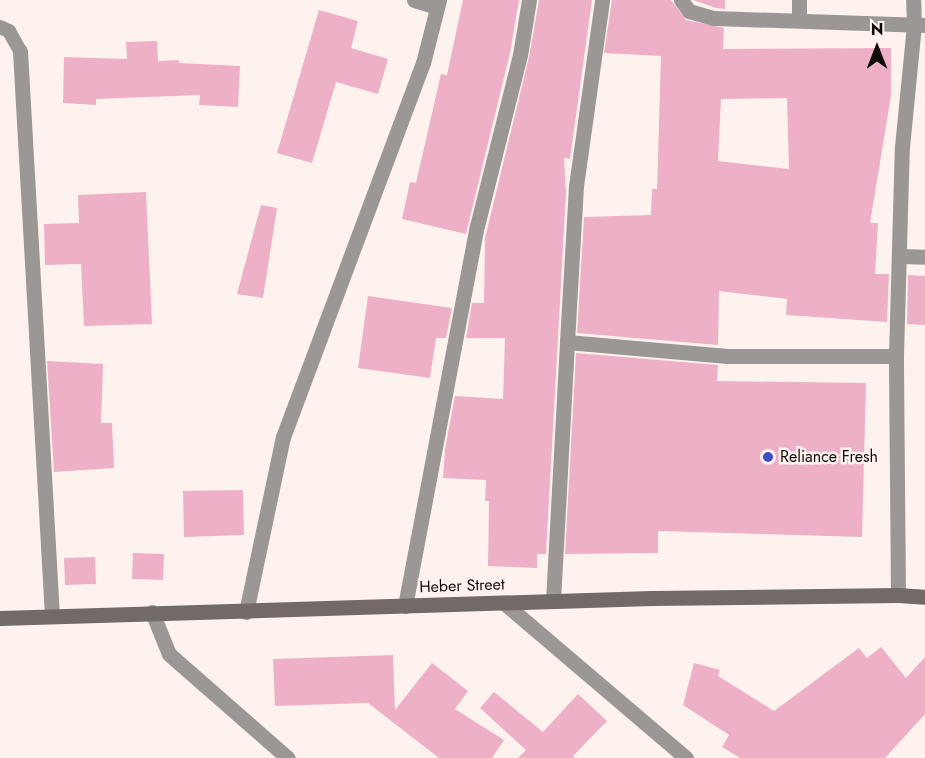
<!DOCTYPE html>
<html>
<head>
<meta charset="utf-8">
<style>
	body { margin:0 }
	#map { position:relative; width:925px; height:758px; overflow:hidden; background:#fef2ee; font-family:Jost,sans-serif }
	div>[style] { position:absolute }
	.building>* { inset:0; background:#eeb0c7 }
	.lane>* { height:14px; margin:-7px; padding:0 7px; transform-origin:7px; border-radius:7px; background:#9b9794 }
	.street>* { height:15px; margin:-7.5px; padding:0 7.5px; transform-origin:7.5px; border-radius:7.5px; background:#9b9794 }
	.secondary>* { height:15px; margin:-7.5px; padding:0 7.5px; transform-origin:7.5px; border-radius:7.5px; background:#716a67 }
	.dots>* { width:16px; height:16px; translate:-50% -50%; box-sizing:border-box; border:3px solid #fef2ee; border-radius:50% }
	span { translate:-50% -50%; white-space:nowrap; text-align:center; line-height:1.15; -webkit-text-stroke:5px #fef2ee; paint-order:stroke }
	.poi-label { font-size:16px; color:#0f0b0a }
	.left { translate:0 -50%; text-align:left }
	.street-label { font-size:16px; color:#0f0b0a }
	.north { position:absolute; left:847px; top:18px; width:60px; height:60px; -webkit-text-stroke:4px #fef2ee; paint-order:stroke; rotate:0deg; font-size:16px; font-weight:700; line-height:24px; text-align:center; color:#0f0b0a }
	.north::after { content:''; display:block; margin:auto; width:21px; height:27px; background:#0f0b0a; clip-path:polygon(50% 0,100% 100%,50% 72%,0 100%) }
</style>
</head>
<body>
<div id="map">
	<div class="building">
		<i style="clip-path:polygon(463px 0,519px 0,510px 53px,466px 234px,402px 219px,410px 182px,416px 183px,441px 74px,447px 75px)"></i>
		<i style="clip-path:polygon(539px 0,592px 0,570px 159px,564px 158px,566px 193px,546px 554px,537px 554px,537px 568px,488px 566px,489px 501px,485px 501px,486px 480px,443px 478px,445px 449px,455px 396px,503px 399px,505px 338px,466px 338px,472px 303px,484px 303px,485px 238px,529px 57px)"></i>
		<i style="clip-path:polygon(evenodd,612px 0,671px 0,686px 20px,724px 28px,723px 49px,891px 48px,891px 96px,870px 223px,878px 223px,875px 274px,889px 274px,887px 322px,786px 315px,787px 299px,719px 291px,718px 345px,577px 333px,584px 217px,651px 215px,652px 189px,657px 189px,661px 56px,604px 53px,612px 0,787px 98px,789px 169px,718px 161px,721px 99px,787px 98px)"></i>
		<i style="clip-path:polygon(693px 0,725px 0,725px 9px,716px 8px)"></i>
		<i style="clip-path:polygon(319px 10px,358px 21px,351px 48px,388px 59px,378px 94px,336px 82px,312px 163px,277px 153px)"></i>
		<i style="clip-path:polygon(157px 41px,158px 61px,179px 60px,179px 63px,240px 66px,238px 107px,199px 105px,200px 95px,96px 99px,96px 105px,63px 103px,64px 57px,127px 59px,126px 42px)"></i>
		<i style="clip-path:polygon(146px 192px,152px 324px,84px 326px,81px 264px,45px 265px,44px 224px,79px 223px,78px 195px)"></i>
		<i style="clip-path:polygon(261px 205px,277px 208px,263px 298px,237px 294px)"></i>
		<i style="clip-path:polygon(908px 275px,925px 276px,925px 325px,907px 324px)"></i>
		<i style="clip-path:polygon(368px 296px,452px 308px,446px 338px,436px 338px,430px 378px,358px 368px)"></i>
		<i style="clip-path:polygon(576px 353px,718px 365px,717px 381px,866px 383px,862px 537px,658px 531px,658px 553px,565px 554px)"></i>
		<i style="clip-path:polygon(47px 361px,103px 364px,101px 423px,112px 423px,114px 468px,54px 472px)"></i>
		<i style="clip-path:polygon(243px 490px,244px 535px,184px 537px,183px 491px)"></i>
		<i style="clip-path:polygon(133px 553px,164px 554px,163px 580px,132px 579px)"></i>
		<i style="clip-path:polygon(95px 557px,96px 584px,65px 585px,64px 558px)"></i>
		<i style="clip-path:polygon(881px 647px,906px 678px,925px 657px,925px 714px,885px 758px,740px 758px,722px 747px,729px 735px,683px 705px,694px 663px,720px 670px,718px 676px,774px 711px,859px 648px,867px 658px)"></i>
		<i style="clip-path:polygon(393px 655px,395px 710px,432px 663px,468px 691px,455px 709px,504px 740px,492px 758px,439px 758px,368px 703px,275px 706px,273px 659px)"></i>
		<i style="clip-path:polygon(494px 692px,543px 732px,578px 694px,607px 721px,573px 756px,575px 758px,518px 758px,526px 750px,480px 708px)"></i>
	</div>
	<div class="lane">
		<i style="left:0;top:27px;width:10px;rotate:24deg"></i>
		<i style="left:9px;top:31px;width:23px;rotate:61deg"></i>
	</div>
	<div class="street">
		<i style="left:414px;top:0;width:24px;rotate:17deg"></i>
		<i style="left:681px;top:0;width:14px;rotate:54deg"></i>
		<i style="left:689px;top:11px;width:26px;rotate:16deg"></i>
		<i style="left:714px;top:18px;width:211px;rotate:1.9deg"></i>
		<i style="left:799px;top:0;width:20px;rotate:90deg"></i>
		<i style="left:20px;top:51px;width:566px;rotate:86.76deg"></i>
		<i style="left:900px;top:256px;width:25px;rotate:2deg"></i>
		<i style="left:567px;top:342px;width:156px;rotate:-86.7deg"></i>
		<i style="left:576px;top:186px;width:188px;rotate:-82deg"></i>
		<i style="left:898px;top:595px;width:239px;rotate:-90.5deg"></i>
		<i style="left:896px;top:356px;width:209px;rotate:-88.4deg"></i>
		<i style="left:902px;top:147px;width:124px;rotate:-84.4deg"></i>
		<i style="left:914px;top:24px;width:24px;rotate:-92deg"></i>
		<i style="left:553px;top:601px;width:259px;rotate:-86.9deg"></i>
		<i style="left:567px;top:342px;width:161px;rotate:5deg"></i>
		<i style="left:727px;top:356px;width:169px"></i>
		<i style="left:504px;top:603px;width:239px;rotate:40.4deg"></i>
		<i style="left:405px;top:606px;width:387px;rotate:-79.3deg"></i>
		<i style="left:477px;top:226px;width:176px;rotate:-75.9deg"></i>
		<i style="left:520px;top:55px;width:56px;rotate:-80.7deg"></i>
		<i style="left:152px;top:612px;width:45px;rotate:68deg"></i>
		<i style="left:169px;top:654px;width:158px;rotate:41.2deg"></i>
		<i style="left:246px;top:612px;width:179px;rotate:-78.1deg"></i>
		<i style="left:283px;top:437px;width:399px;rotate:-69.5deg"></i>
		<i style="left:423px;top:63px;width:65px;rotate:-75.7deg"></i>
	</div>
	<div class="secondary">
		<i style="left:0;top:618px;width:652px;rotate:-1.76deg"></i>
		<i style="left:652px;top:598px;width:246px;rotate:-0.7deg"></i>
		<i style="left:898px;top:595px;width:27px;rotate:4deg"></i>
	</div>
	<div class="dots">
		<i style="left:768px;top:457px;background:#3d4fc3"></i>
	</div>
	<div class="poi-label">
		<span class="left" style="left:780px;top:457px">Reliance Fresh</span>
	</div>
	<div class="street-label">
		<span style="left:462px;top:586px;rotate:-2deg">Heber Street</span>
	</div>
	<div class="north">N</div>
</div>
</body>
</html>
